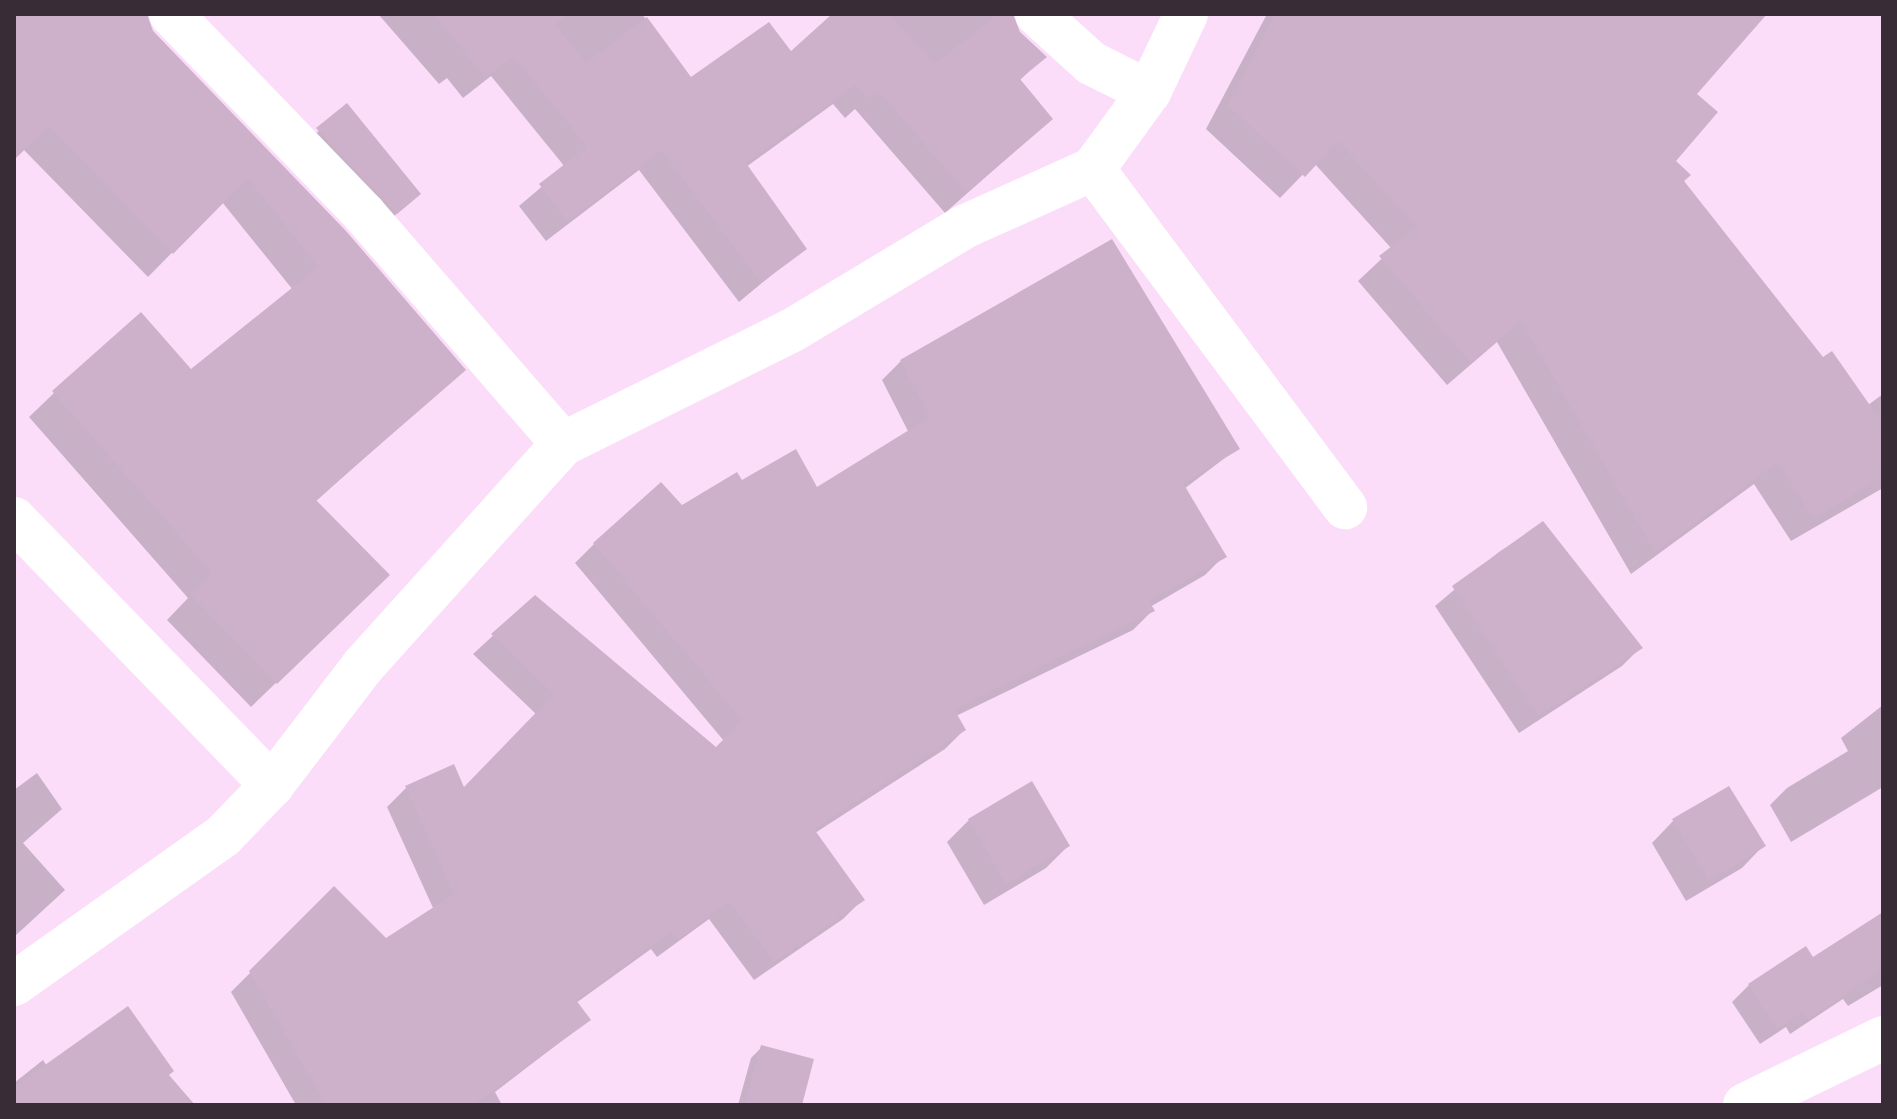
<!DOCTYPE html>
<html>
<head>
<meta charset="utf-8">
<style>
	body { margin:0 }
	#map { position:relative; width:1897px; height:1119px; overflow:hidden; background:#fbddf9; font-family:Signika,sans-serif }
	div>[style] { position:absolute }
	.shadow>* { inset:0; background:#0003 }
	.building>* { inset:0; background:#cdb1cb }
	.street>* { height:44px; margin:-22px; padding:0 22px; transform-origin:22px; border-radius:22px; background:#fff }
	span { translate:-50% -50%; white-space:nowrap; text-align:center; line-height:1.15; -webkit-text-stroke:6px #fff; paint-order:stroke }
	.frame { position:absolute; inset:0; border:16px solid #382d37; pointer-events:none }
</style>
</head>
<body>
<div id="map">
	<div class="shadow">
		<i style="clip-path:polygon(14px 14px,122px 14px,148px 26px,344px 232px,463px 370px,315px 502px,362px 600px,251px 707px,167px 620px,188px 598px,29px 417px,54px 393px,191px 372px,293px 290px,222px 202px,148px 277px,23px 149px,14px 158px)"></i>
		<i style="clip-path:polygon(642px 14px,691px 80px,791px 54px,835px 14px,1012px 14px,1018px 33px,1044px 57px,1019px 81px,1051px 119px,945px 213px,855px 109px,845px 118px,833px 104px,746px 167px,804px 248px,739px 302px,639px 170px,546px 241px,519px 206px,565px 167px,491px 76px,463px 98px,447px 78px,439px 84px,379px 15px)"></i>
		<i style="clip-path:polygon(1267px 14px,1764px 14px,1694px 94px,1673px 161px,1682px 182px,1823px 360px,1868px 405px,1883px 394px,1883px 488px,1791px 541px,1754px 484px,1631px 574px,1497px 342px,1447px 385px,1358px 281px,1392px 249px,1314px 163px,1280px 198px,1206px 129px)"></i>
		<i style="clip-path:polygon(347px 106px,419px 194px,374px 234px,296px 151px)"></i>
		<i style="clip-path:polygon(901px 361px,1238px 448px,1184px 489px,1224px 556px,1205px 575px,1150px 607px,1152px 611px,1133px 630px,956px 716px,964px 730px,945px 749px,815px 833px,862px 900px,843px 919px,754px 980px,709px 919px,657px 957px,651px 949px,576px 1003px,589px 1020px,495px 1092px,502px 1105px,296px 1105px,231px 992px,334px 889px,386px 941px,434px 910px,387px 807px,406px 788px,463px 790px,536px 714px,473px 654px,535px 597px,716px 749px,724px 741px,575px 563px,594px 544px,741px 482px,816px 490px,909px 433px,882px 380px)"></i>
		<i style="clip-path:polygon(1543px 523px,1640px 648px,1622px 666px,1519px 733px,1435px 606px,1499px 552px)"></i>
		<i style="clip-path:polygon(1883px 705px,1883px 787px,1791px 842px,1770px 805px,1787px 788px,1848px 751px,1841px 738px)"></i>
		<i style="clip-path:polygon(37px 773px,62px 809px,23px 843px,65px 890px,14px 937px,14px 790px)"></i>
		<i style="clip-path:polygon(969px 820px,1068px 846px,1046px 868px,984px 905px,947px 842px)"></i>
		<i style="clip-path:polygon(1673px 821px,1763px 846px,1742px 868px,1686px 901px,1652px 843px)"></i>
		<i style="clip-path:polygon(1883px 914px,1883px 985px,1848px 1006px,1843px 999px,1790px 1034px,1786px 1027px,1760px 1044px,1732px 1002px,1749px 985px,1812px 959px)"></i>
		<i style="clip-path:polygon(762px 1047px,800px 1105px,738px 1105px,751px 1058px)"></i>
		<i style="clip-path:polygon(43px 1060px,47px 1066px,192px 1105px,14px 1105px,14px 1083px)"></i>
	</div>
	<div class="building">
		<i style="clip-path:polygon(14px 14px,147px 14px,153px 31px,346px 231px,466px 370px,316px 500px,390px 575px,277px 684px,190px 594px,212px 573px,52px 391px,141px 312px,191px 369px,318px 267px,248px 178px,173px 254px,49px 126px,14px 160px)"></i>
		<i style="clip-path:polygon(433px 14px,567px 14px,555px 24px,586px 63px,647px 17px,691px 77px,769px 22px,791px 51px,832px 14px,889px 14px,935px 64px,998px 14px,1013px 14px,1020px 32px,1047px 57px,1020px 79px,1053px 119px,967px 193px,877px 90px,868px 98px,855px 85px,746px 163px,807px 249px,761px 283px,661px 150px,568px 222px,539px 184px,587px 147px,513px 56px,485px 78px)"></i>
		<i style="clip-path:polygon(1275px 14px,1767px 14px,1697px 94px,1718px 112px,1676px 161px,1691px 175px,1684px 181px,1823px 357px,1832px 351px,1883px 424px,1883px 476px,1814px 519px,1778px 462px,1655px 552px,1521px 321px,1471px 363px,1379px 256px,1417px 227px,1338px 141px,1305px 177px,1228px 105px)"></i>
		<i style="clip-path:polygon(347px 103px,421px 194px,397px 214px,316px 128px)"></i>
		<i style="clip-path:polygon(1112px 239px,1240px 449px,1183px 483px,1227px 557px,1149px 601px,1155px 611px,954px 709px,966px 730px,814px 829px,865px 900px,774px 962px,729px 901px,677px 940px,671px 932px,576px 1000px,591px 1020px,473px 1105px,326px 1105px,249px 971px,334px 886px,386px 938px,454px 894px,405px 786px,454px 764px,464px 787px,554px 694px,491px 634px,535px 595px,716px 747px,742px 720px,593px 543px,661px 482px,682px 505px,737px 472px,742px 480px,796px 449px,817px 487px,930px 417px,900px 360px)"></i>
		<i style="clip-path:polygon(1543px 521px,1643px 648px,1538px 716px,1452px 586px)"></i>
		<i style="clip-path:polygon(1032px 781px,1070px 846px,1006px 884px,968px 819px)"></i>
		<i style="clip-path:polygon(1729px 786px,1766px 846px,1709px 881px,1672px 819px)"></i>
		<i style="clip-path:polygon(1883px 912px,1883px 969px,1808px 1019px,1803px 1012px,1777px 1029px,1748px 984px,1806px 946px,1813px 957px)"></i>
		<i style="clip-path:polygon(128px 1006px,174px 1071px,169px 1075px,195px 1105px,14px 1105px,14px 1087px)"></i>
		<i style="clip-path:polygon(761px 1045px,814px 1059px,802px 1105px,745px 1105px)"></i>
	</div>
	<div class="street">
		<i style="left:171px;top:14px;width:278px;rotate:46deg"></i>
		<i style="left:364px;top:214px;width:304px;rotate:49.1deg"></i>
		<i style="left:1037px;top:14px;width:73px;rotate:42.2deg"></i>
		<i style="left:1091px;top:63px;width:65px;rotate:26.6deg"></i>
		<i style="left:1093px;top:169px;width:422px;rotate:53.3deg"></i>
		<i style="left:14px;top:519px;width:371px;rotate:45.9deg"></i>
		<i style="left:14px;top:984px;width:256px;rotate:-35.3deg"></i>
		<i style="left:223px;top:836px;width:71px;rotate:-46.1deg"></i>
		<i style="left:272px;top:785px;width:150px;rotate:-52.6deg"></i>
		<i style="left:363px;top:666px;width:299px;rotate:-48deg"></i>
		<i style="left:563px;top:444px;width:254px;rotate:-26.4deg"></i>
		<i style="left:791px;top:331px;width:204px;rotate:-31deg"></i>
		<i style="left:966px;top:226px;width:139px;rotate:-24.2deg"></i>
		<i style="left:1093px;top:169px;width:95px;rotate:-54deg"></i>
		<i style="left:1149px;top:92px;width:86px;rotate:-64.6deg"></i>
		<i style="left:1745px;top:1105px;width:153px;rotate:-25.9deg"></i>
	</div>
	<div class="frame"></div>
</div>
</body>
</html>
